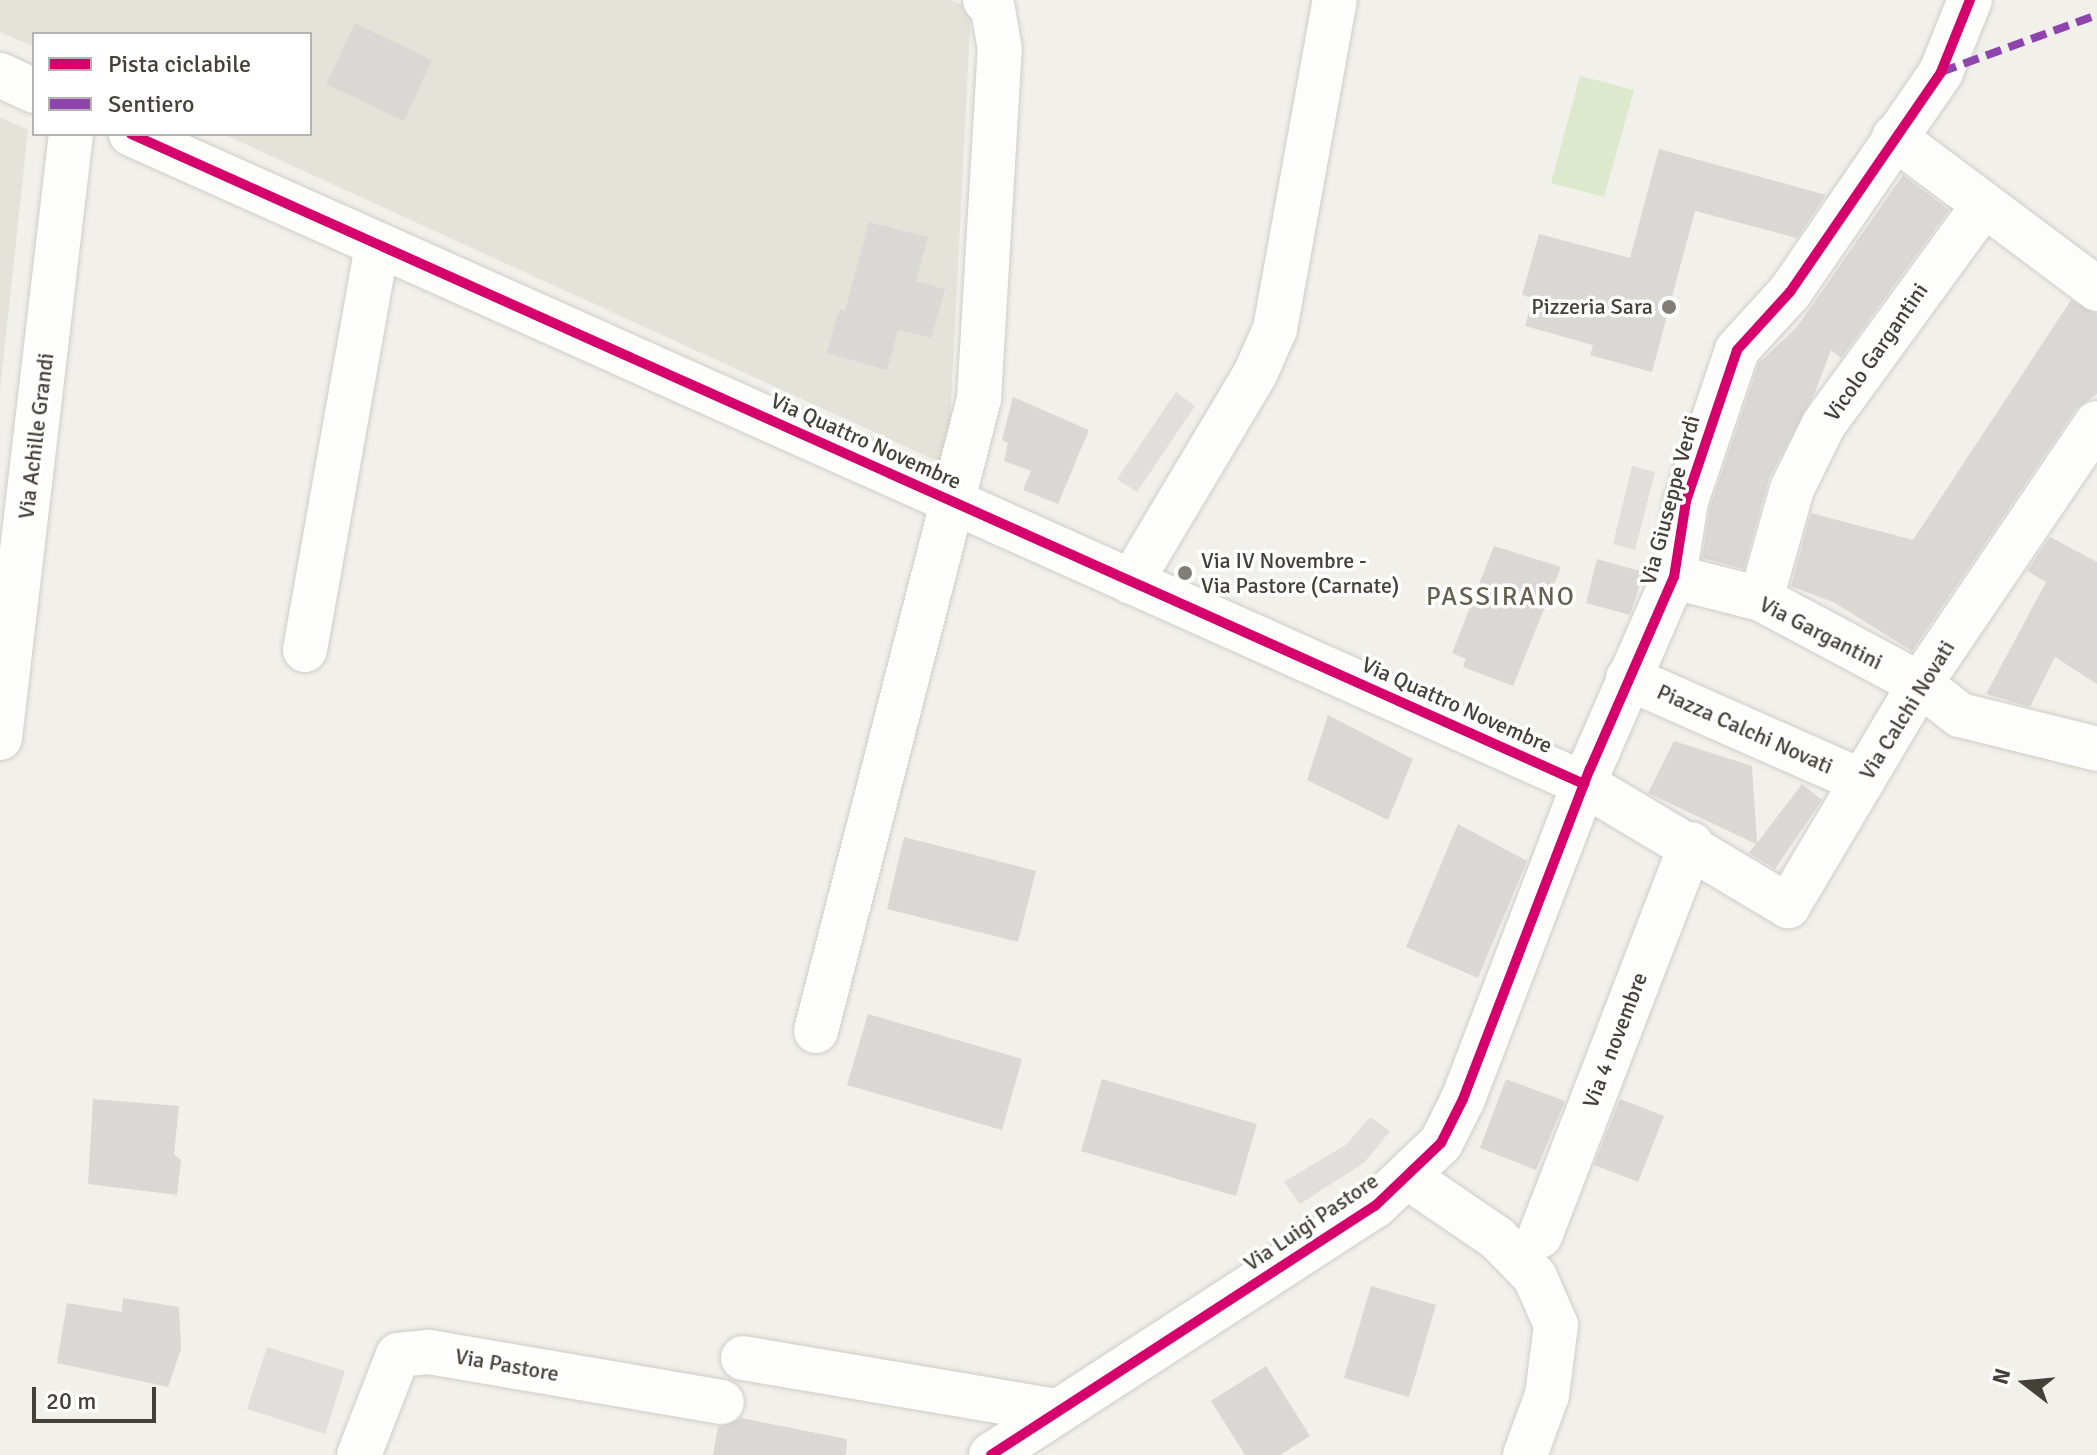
<!DOCTYPE html>
<html>
<head>
<meta charset="utf-8">
<style>
	body { margin:0 }
	#map { position:relative; width:2097px; height:1455px; overflow:hidden; background:#f1f0eb; font-family:Signika,sans-serif }
	div>[style] { position:absolute }
	.residential>* { inset:0; background:#e4e2d9 }
	.green>* { inset:0; background:#dce9cd }
	.parking>* { inset:0; background:#e0dfdb }
	.building>* { inset:0; background:#dad8d4 }
	.roads { filter:drop-shadow(0 0 2px #cecdc9) drop-shadow(0 0 2px #cecdc9) }
	.minor>* { height:44px; margin:-22px; padding:0 22px; transform-origin:22px; border-radius:22px; background:#fdfdfc }
	.quiet>* { height:8px; margin-top:-4px; transform-origin:0; background:repeating-linear-gradient(90deg,#8e44ad 0 16px,transparent 0 24px) }
	.cycleway>* { height:10px; margin:-5px; padding:0 5px; transform-origin:5px; border-radius:5px; background:#d6006c }
	.dots>* { width:22px; height:22px; translate:-50% -50%; box-sizing:border-box; border:4px solid #fff; border-radius:50% }
	span { translate:-50% -50%; white-space:nowrap; text-align:center; line-height:1.15; -webkit-text-stroke:7px #fff; paint-order:stroke }
	.poi-label { font-size:22px; color:#464138 }
	.right { translate:-100% -50%; text-align:right }
	.left { translate:0 -50%; text-align:left }
	.street-label { font-size:22px; color:#464138 }
	.quarter-label { font-size:26px; color:#676050; letter-spacing:2px }
	.legend { position:absolute; left:32px; top:32px; width:280px; height:104px; box-sizing:border-box; background:#fff; border:2px solid #b5b3af; margin:0; padding:10px 14px; list-style:none; font-size:24px; color:#464138 }
	.legend li { display:flex; align-items:center; gap:16px; height:40px }
	.legend b { width:40px; border:2px solid #b5b3af }
	.north { position:absolute; left:1985px; top:1343px; width:80px; height:80px; -webkit-text-stroke:6px #fff; paint-order:stroke; rotate:286deg; font-size:22px; font-weight:700; line-height:32px; text-align:center; color:#464138 }
	.north::after { content:''; display:block; margin:auto; width:28px; height:36px; background:#464138; clip-path:polygon(50% 0,100% 100%,50% 72%,0 100%) }
	.scale { position:absolute; left:32px; top:1387px; width:124px; height:36px; box-sizing:border-box; border:4px solid #464138; border-top:0; padding-left:10px; font-size:24px; line-height:28px; white-space:nowrap; color:#464138; -webkit-text-stroke:6px #fff; paint-order:stroke }
</style>
</head>
<body>
<div id="map">
	<div class="residential">
		<i style="clip-path:polygon(0 0,951px 0,971px 9px,948px 466px,223px 134px,310px 134px,310px 34px,34px 34px,34px 47px,0 32px)"></i>
		<i style="clip-path:polygon(0 117px,28px 130px,0 391px)"></i>
	</div>
	<div class="green">
		<i style="clip-path:polygon(1580px 76px,1634px 90px,1604px 197px,1551px 183px)"></i>
	</div>
	<div class="parking">
		<i style="clip-path:polygon(1176px 392px,1195px 406px,1137px 492px,1117px 479px)"></i>
		<i style="clip-path:polygon(1632px 466px,1655px 472px,1635px 550px,1613px 544px)"></i>
		<i style="clip-path:polygon(1370px 1117px,1390px 1131px,1365px 1162px,1300px 1204px,1284px 1182px,1347px 1144px)"></i>
		<i style="clip-path:polygon(267px 1347px,345px 1371px,325px 1434px,247px 1409px)"></i>
	</div>
	<div class="building">
		<i style="clip-path:polygon(355px 23px,432px 60px,404px 121px,326px 84px)"></i>
		<i style="clip-path:polygon(1659px 149px,1826px 195px,1797px 238px,1695px 211px,1652px 372px,1590px 355px,1593px 345px,1525px 326px,1533px 298px,1522px 295px,1539px 234px,1630px 258px)"></i>
		<i style="clip-path:polygon(1903px 175px,1949px 210px,1841px 358px,1831px 350px,1814px 395px,1769px 478px,1744px 569px,1702px 558px,1710px 507px,1759px 363px,1797px 327px)"></i>
		<i style="clip-path:polygon(869px 222px,928px 237px,916px 281px,945px 289px,931px 338px,898px 330px,887px 370px,827px 353px,839px 310px,845px 311px)"></i>
		<i style="clip-path:polygon(2071px 300px,2097px 314px,2097px 394px,2076px 409px,1912px 651px,1835px 603px,1791px 586px,1811px 513px,1913px 540px)"></i>
		<i style="clip-path:polygon(1013px 397px,1089px 430px,1058px 504px,1023px 490px,1031px 471px,1004px 461px,1008px 443px,1002px 440px)"></i>
		<i style="clip-path:polygon(2050px 537px,2097px 562px,2097px 684px,2055px 657px,2030px 707px,1986px 694px,2046px 582px,2027px 571px)"></i>
		<i style="clip-path:polygon(1494px 546px,1561px 567px,1513px 686px,1463px 667px,1466px 659px,1452px 653px)"></i>
		<i style="clip-path:polygon(1597px 559px,1644px 572px,1630px 615px,1586px 603px)"></i>
		<i style="clip-path:polygon(1328px 715px,1413px 759px,1388px 820px,1307px 780px)"></i>
		<i style="clip-path:polygon(1674px 741px,1752px 766px,1757px 843px,1802px 784px,1822px 800px,1775px 869px,1749px 853px,1756px 844px,1648px 793px)"></i>
		<i style="clip-path:polygon(1458px 824px,1527px 861px,1478px 978px,1406px 947px)"></i>
		<i style="clip-path:polygon(904px 837px,1036px 871px,1018px 942px,887px 909px)"></i>
		<i style="clip-path:polygon(868px 1014px,1022px 1059px,1002px 1130px,847px 1085px)"></i>
		<i style="clip-path:polygon(1102px 1079px,1257px 1124px,1236px 1196px,1081px 1151px)"></i>
		<i style="clip-path:polygon(1506px 1079px,1565px 1101px,1536px 1170px,1480px 1148px)"></i>
		<i style="clip-path:polygon(93px 1099px,179px 1106px,174px 1154px,181px 1160px,177px 1195px,88px 1184px)"></i>
		<i style="clip-path:polygon(1620px 1099px,1664px 1116px,1638px 1182px,1594px 1165px)"></i>
		<i style="clip-path:polygon(1371px 1286px,1436px 1305px,1409px 1397px,1344px 1378px)"></i>
		<i style="clip-path:polygon(123px 1298px,179px 1307px,181px 1349px,168px 1387px,57px 1363px,67px 1303px,122px 1312px)"></i>
		<i style="clip-path:polygon(1266px 1366px,1310px 1436px,1280px 1455px,1245px 1455px,1211px 1401px)"></i>
		<i style="clip-path:polygon(741px 1418px,847px 1439px,846px 1455px,713px 1455px,718px 1427px)"></i>
	</div>
	<div class="roads">
		<div class="minor">
			<i style="left:0;top:75px;width:38px;rotate:25deg"></i>
			<i style="left:131px;top:134px;width:1592px;rotate:24.1deg"></i>
			<i style="left:1584px;top:784px;width:238px;rotate:30.9deg"></i>
			<i style="left:1788px;top:906px;width:258px;rotate:-59.3deg"></i>
			<i style="left:1920px;top:684px;width:315px;rotate:-55.9deg"></i>
			<i style="left:1894px;top:137px;width:254px;rotate:36.8deg"></i>
			<i style="left:1674px;top:577px;width:90px;rotate:14.2deg"></i>
			<i style="left:1761px;top:599px;width:180px;rotate:28.1deg"></i>
			<i style="left:1920px;top:684px;width:51px;rotate:37.8deg"></i>
			<i style="left:1960px;top:715px;width:141px;rotate:13.9deg"></i>
			<i style="left:1131px;top:582px;width:244px;rotate:-59.2deg"></i>
			<i style="left:1256px;top:372px;width:47px;rotate:-66.2deg"></i>
			<i style="left:1275px;top:329px;width:334px;rotate:-79.7deg"></i>
			<i style="left:1761px;top:599px;width:114px;rotate:-74.3deg"></i>
			<i style="left:1792px;top:489px;width:72px;rotate:-63.8deg"></i>
			<i style="left:1824px;top:424px;width:268px;rotate:-53.9deg"></i>
			<i style="left:305px;top:650px;width:412px;rotate:-79.9deg"></i>
			<i style="left:1628px;top:678px;width:256px;rotate:23.8deg"></i>
			<i style="left:0;top:738px;width:608px;rotate:-83.3deg"></i>
			<i style="left:816px;top:1031px;width:653px;rotate:-75.54deg"></i>
			<i style="left:979px;top:399px;width:350px;rotate:-86.6deg"></i>
			<i style="left:1000px;top:50px;width:42px;rotate:-99.7deg"></i>
			<i style="left:993px;top:9px;width:12px;rotate:-132deg"></i>
			<i style="left:1409px;top:1178px;width:107px;rotate:34.3deg"></i>
			<i style="left:1497px;top:1238px;width:54px;rotate:45.7deg"></i>
			<i style="left:1535px;top:1277px;width:52px;rotate:66.4deg"></i>
			<i style="left:1556px;top:1325px;width:71px;rotate:97.3deg"></i>
			<i style="left:1547px;top:1395px;width:64px;rotate:110.1deg"></i>
			<i style="left:1540px;top:1236px;width:420px;rotate:-68.9deg"></i>
			<i style="left:743px;top:1358px;width:318px;rotate:9.6deg"></i>
			<i style="left:359px;top:1455px;width:107px;rotate:-68.7deg"></i>
			<i style="left:398px;top:1355px;width:31px;rotate:-6deg"></i>
			<i style="left:429px;top:1352px;width:297px;rotate:9.7deg"></i>
			<i style="left:991px;top:1455px;width:458px;rotate:-33deg"></i>
			<i style="left:1375px;top:1206px;width:91px;rotate:-43.7deg"></i>
			<i style="left:1441px;top:1143px;width:49px;rotate:-63.4deg"></i>
			<i style="left:1463px;top:1099px;width:354px;rotate:-69deg"></i>
			<i style="left:1590px;top:769px;width:210px;rotate:-66.4deg"></i>
			<i style="left:1674px;top:577px;width:77px;rotate:-81deg"></i>
			<i style="left:1686px;top:501px;width:159px;rotate:-71.3deg"></i>
			<i style="left:1737px;top:350px;width:79px;rotate:-47.6deg"></i>
			<i style="left:1790px;top:292px;width:267px;rotate:-55.5deg"></i>
			<i style="left:1941px;top:72px;width:78px;rotate:-68.1deg"></i>
		</div>
	</div>
	<div class="quiet">
		<i style="left:1941px;top:72px;width:166px;rotate:-20.1deg"></i>
	</div>
	<div class="cycleway">
		<i style="left:131px;top:134px;width:1592px;rotate:24.1deg"></i>
		<i style="left:991px;top:1455px;width:458px;rotate:-33deg"></i>
		<i style="left:1375px;top:1206px;width:91px;rotate:-43.7deg"></i>
		<i style="left:1441px;top:1143px;width:49px;rotate:-63.4deg"></i>
		<i style="left:1463px;top:1099px;width:354px;rotate:-69deg"></i>
		<i style="left:1590px;top:769px;width:210px;rotate:-66.4deg"></i>
		<i style="left:1674px;top:577px;width:77px;rotate:-81deg"></i>
		<i style="left:1686px;top:501px;width:159px;rotate:-71.3deg"></i>
		<i style="left:1737px;top:350px;width:79px;rotate:-47.6deg"></i>
		<i style="left:1790px;top:292px;width:267px;rotate:-55.5deg"></i>
		<i style="left:1941px;top:72px;width:78px;rotate:-68.1deg"></i>
	</div>
	<div class="dots">
		<i style="left:1669px;top:307px;background:#827e77"></i>
		<i style="left:1185px;top:573px;background:#827e77"></i>
	</div>
	<div class="poi-label">
		<span class="right" style="left:1653px;top:307px">Pizzeria Sara</span>
		<span class="left" style="left:1201px;top:573px">Via IV Novembre -<br>Via Pastore (Carnate)</span>
	</div>
	<div class="street-label">
		<span style="left:1876px;top:352px;rotate:-55deg">Vicolo Gargantini</span>
		<span style="left:36px;top:436px;rotate:-83deg">Via Achille Grandi</span>
		<span style="left:866px;top:441px;rotate:24deg">Via Quattro Novembre</span>
		<span style="left:1670px;top:500px;rotate:-75deg">Via Giuseppe Verdi</span>
		<span style="left:1821px;top:633px;rotate:27deg">Via Gargantini</span>
		<span style="left:1457px;top:705px;rotate:24deg">Via Quattro Novembre</span>
		<span style="left:1907px;top:710px;rotate:-58deg">Via Calchi Novati</span>
		<span style="left:1745px;top:729px;rotate:24deg">Piazza Calchi Novati</span>
		<span style="left:1615px;top:1040px;rotate:-69deg">Via 4 novembre</span>
		<span style="left:1311px;top:1222px;rotate:-34deg">Via Luigi Pastore</span>
		<span style="left:507px;top:1365px;rotate:10deg">Via Pastore</span>
	</div>
	<div class="quarter-label">
		<span style="left:1501px;top:598px">PASSIRANO</span>
	</div>
	<ul class="legend">
	<li><b style="height:10px;background:#d6006c"></b>Pista ciclabile</li>
	<li><b style="height:10px;background:#8e44ad"></b>Sentiero</li>
	</ul>
	<div class="north">N</div>
	<div class="scale">20 m</div>
</div>
</body>
</html>
